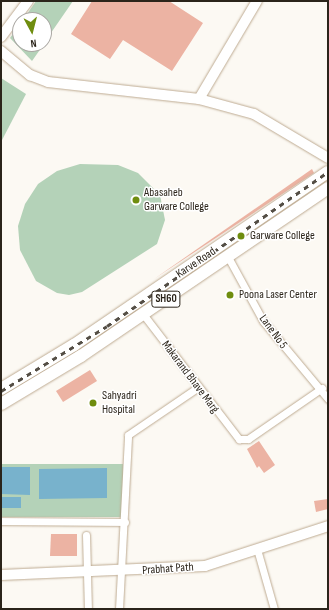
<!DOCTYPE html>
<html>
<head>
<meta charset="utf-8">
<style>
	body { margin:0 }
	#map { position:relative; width:329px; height:610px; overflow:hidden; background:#fcf9f3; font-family:"Sofia Sans Condensed",sans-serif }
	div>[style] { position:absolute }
	.green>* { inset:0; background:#b4d2b8 }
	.water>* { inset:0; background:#78b2cc }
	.building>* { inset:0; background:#ecb3a3 }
	.roads { filter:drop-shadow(0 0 1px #beab92) drop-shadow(0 0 1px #beab92) }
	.street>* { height:7px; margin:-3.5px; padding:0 3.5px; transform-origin:3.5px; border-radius:3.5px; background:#fff }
	.secondary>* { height:10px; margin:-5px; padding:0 5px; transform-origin:5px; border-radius:5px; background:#fff }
	.primary>* { height:12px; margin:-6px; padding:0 6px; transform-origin:6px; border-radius:6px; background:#fff }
	.rail>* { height:2.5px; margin-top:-1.25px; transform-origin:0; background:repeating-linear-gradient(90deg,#544e45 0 5px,transparent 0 10px) }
	.dots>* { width:11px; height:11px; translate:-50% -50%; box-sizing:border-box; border:2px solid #fff; border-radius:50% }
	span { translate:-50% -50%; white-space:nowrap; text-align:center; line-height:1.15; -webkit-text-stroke:3px #fff; paint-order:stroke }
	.shield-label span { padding:1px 3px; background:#fff; border:1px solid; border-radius:3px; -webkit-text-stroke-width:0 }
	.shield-label { font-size:11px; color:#2b241a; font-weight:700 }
	.poi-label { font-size:12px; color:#2b241a }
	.left { translate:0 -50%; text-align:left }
	.street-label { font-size:12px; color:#2b241a }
	.frame { position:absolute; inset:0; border:2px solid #2b241a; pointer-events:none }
	.north { position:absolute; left:12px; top:12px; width:40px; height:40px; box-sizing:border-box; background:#fff; border:1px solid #aaa7a3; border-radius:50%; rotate:173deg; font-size:11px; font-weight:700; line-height:16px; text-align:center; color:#2b241a }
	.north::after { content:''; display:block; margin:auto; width:14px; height:18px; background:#6f8d0f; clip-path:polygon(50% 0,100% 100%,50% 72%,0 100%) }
</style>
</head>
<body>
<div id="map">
	<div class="green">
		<i style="clip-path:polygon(36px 1px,73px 1px,44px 43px,44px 20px,23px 20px)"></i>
		<i style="clip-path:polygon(20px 24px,20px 44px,44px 44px,32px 61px,10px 38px)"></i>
		<i style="clip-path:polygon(1px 78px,26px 94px,1px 142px)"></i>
		<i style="clip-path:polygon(80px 164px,118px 165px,138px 173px,160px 195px,165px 220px,157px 244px,82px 292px,69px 295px,57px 293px,36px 281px,20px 250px,18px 226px,25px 204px,38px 184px,57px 171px)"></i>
		<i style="clip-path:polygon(1px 464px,123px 464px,123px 517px,1px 517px)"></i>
	</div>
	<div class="water">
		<i style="clip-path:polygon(1px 467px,30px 467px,30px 495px,1px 494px)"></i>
		<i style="clip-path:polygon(107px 468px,107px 498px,39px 499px,39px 469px)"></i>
		<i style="clip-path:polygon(1px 497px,21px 497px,21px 508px,1px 508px)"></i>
	</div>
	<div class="building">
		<i style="clip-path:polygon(92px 1px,169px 1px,203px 23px,172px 71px,123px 40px,110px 59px,71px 34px)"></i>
		<i style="clip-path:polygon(312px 169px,314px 173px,154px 279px)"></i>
		<i style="clip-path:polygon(90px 370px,97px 381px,63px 402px,56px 391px)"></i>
		<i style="clip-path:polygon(259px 441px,275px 465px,264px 473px,259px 466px,257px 468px,247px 449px)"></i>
		<i style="clip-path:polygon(328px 499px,328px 509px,316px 512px,314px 501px)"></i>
		<i style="clip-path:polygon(51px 534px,77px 534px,77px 556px,50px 556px)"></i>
	</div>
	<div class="roads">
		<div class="street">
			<i style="left:228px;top:257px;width:73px;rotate:61.3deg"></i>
			<i style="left:263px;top:321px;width:102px;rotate:50.2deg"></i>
			<i style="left:143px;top:314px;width:158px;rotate:52.5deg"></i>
			<i style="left:239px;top:439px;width:9px"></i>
			<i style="left:248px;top:439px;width:90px;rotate:-34.6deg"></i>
			<i style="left:1px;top:521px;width:124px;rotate:0.5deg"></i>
			<i style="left:86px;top:535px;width:74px;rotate:88.5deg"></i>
			<i style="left:257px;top:549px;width:62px;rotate:74.2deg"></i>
			<i style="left:119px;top:609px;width:174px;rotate:-87deg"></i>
			<i style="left:128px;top:435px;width:83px;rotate:-34.3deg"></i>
		</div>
		<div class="secondary">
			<i style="left:1px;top:37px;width:45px;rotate:-53.1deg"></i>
			<i style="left:1px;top:51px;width:38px;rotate:40deg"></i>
			<i style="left:30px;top:75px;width:19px;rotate:21deg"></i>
			<i style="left:48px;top:82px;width:152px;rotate:6.4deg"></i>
			<i style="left:199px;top:99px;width:57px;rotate:15.3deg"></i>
			<i style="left:254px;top:114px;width:86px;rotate:30.7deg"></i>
			<i style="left:199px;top:99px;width:114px;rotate:-59.4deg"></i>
			<i style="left:1px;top:575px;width:204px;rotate:-2.5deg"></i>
			<i style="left:205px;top:566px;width:129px;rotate:-18deg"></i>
		</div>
		<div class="primary">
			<i style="left:1px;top:389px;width:85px;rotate:-31.1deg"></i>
			<i style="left:74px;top:345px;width:307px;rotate:-34.3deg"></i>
			<i style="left:1px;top:404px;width:93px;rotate:-31deg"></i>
			<i style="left:81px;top:356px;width:299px;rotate:-34.2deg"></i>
		</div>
	</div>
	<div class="rail">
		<i style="left:1px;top:391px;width:124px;rotate:-31.5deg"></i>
		<i style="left:107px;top:326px;width:269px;rotate:-34.9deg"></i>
	</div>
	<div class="dots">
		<i style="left:136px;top:200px;background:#6f8d0f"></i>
		<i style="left:241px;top:236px;background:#6f8d0f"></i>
		<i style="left:230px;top:295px;background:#6f8d0f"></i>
		<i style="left:93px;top:403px;background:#6f8d0f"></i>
	</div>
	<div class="shield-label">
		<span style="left:166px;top:299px">SH60</span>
	</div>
	<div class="poi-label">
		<span class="left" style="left:144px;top:200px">Abasaheb<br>Garware College</span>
		<span class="left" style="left:250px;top:236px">Garware College</span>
		<span class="left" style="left:239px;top:295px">Poona Laser Center</span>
		<span class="left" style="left:102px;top:403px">Sahyadri<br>Hospital</span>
	</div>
	<div class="street-label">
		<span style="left:196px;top:263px;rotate:-34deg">Karve Road</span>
		<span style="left:273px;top:332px;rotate:54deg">Lane No 5</span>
		<span style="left:190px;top:377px;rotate:53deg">Makarand Bhave Marg</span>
		<span style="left:168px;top:569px;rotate:-4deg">Prabhat Path</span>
	</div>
	<div class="frame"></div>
	<div class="north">N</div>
</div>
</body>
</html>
